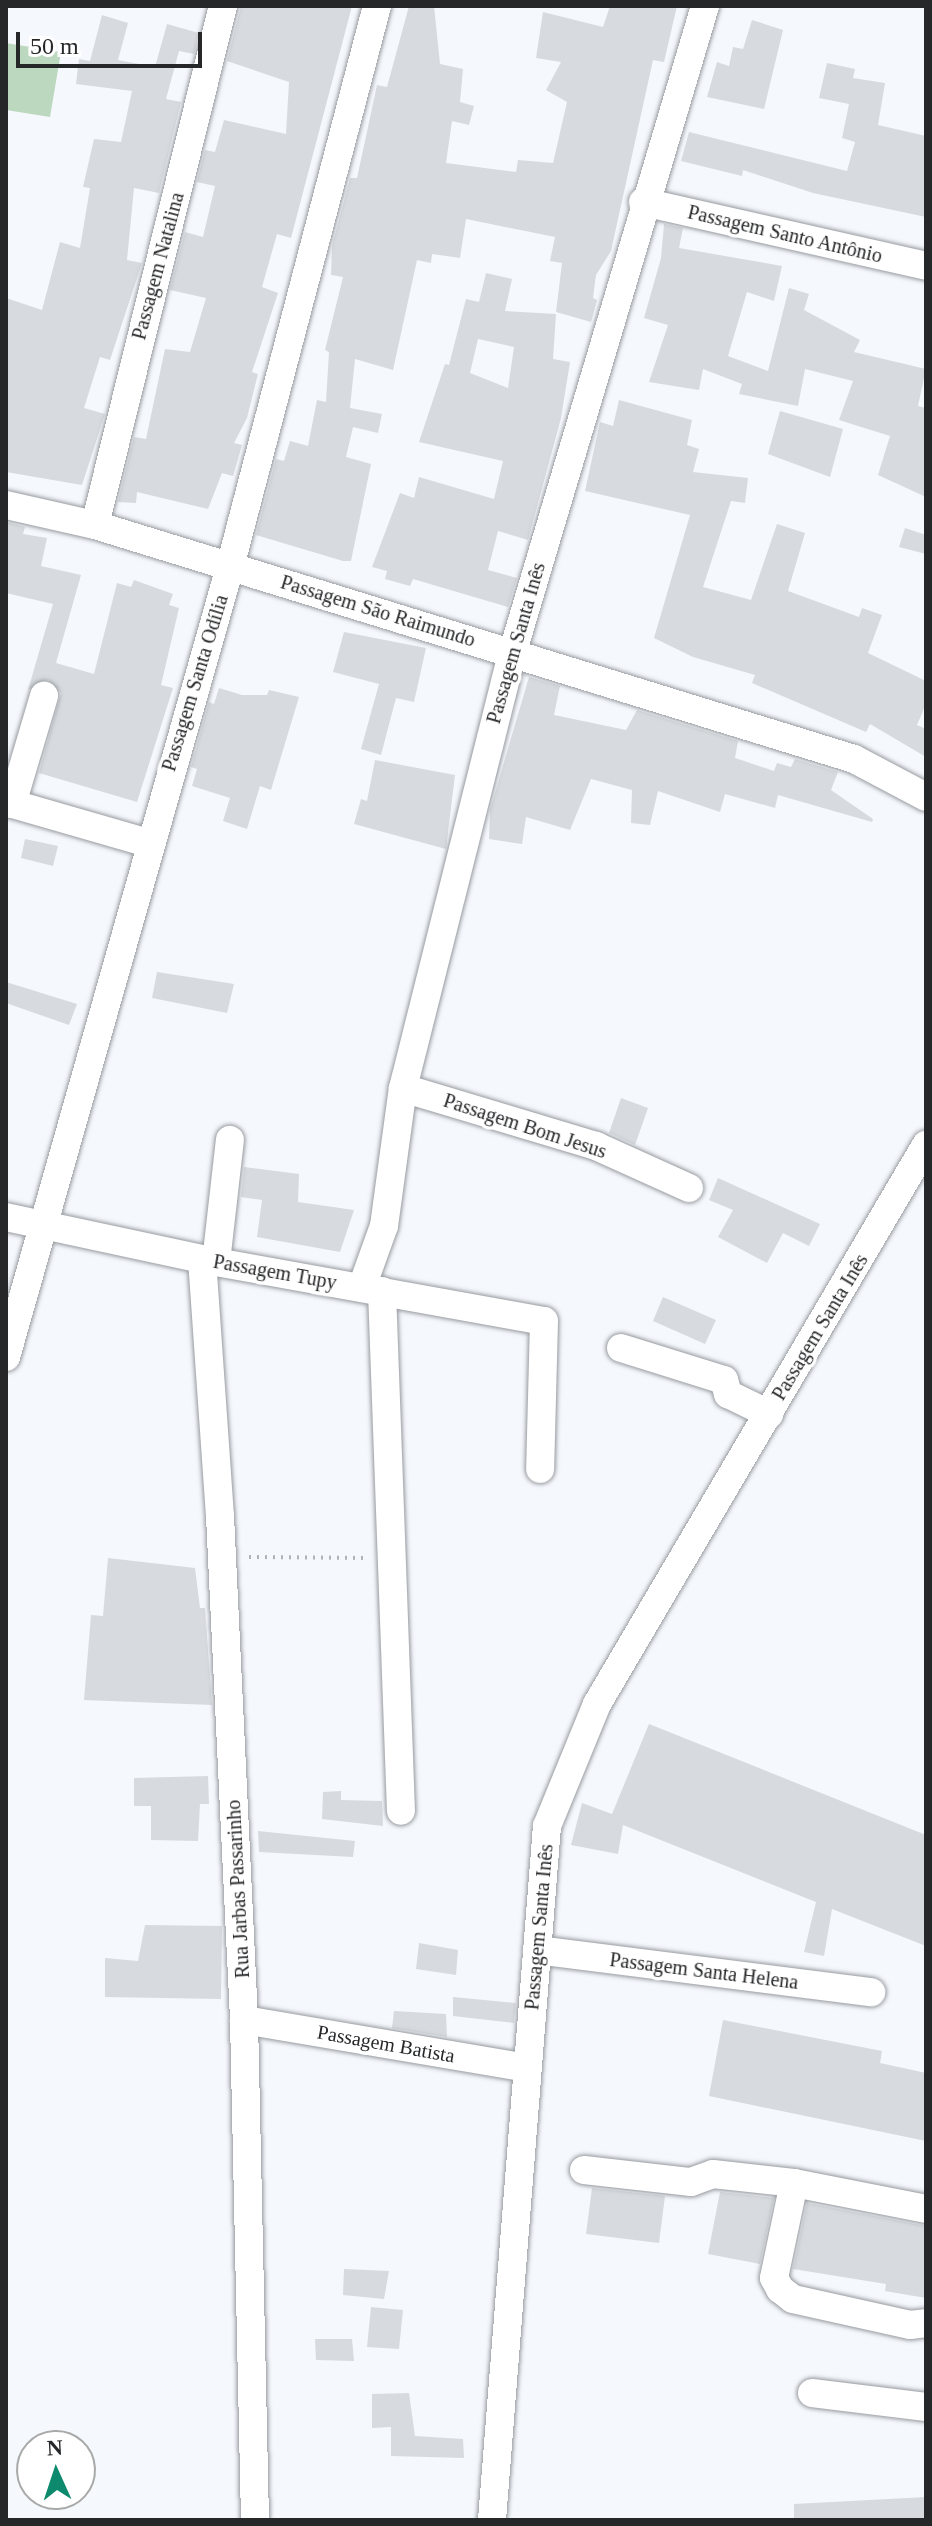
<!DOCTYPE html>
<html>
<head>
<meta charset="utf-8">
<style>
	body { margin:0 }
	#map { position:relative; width:932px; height:2526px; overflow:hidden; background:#f5f8fd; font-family:"Times New Roman",serif }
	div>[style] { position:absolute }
	.green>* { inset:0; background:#bcd9c0 }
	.building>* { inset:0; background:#d7dbdf }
	.path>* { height:4px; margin-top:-2px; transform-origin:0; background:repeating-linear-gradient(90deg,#b0b3b7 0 2px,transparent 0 8px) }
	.roads { filter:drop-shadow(0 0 2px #979b9f) drop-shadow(0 0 2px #979b9f) }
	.minor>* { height:28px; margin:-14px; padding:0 14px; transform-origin:14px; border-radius:14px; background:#fff }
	span { translate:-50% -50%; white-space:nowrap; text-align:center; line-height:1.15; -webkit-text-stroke:7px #fff; paint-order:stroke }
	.street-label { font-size:20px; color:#262729 }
	.frame { position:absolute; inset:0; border:8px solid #262729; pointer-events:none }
	.north { position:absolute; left:16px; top:2430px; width:80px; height:80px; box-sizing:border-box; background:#fff; border:2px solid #a8a9a9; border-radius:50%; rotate:357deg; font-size:22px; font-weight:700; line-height:32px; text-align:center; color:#262729 }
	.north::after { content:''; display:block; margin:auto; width:28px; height:36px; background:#0d8a6d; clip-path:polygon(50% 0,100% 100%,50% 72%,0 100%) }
	.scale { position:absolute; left:16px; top:32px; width:186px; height:36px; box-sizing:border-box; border:4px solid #262729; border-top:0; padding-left:10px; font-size:24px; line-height:28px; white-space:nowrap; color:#262729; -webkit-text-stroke:6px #fff; paint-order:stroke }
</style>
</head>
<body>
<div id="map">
	<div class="green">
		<i style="clip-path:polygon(6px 43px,61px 52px,50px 117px,6px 110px)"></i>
	</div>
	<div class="building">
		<i style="clip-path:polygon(241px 6px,352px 6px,291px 238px,277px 234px,262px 287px,278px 293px,252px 372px,258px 374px,247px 418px,234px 443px,242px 445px,233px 476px,222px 473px,208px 509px,137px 492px,136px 503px,118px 502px,134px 437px,146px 439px,165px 349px,190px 352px,206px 298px,170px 290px,185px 232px,203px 237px,215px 186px,197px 182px,205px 150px,215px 152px,224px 120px,286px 134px,289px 82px,227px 61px)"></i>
		<i style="clip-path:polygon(409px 6px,434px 6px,440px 64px,463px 69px,460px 102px,474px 106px,469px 125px,452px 121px,446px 163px,516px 172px,518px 160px,553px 163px,567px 102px,546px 90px,561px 62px,536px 58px,543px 12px,603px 27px,610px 6px,677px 6px,664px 62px,653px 60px,611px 251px,596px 275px,593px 298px,597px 300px,591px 322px,556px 312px,562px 263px,550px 261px,555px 237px,466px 219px,460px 258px,432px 254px,431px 263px,417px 260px,393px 370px,355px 359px,350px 408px,382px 414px,378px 433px,353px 427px,346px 457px,371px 464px,351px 561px,343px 561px,256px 535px,276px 459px,284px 461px,290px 441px,308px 446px,317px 400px,326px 402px,329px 352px,325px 350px,343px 277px,331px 275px,332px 246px,350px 178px,357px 178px,377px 85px,387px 87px)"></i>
		<i style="clip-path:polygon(102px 15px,128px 23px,118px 60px,155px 67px,167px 24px,199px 33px,194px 54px,179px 51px,166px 99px,181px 102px,159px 193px,134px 188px,127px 260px,142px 263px,110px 360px,100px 357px,84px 408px,105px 414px,82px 485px,6px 472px,6px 298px,42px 310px,60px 242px,80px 248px,90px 188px,83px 187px,94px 139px,121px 142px,132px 91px,76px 84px,79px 59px,90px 61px)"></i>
		<i style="clip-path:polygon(752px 20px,783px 30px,764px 109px,707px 97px,717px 62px,729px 66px,733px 47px,743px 49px)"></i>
		<i style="clip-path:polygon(827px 63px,855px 69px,853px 78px,885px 83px,878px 125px,926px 136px,926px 217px,813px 193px,743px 170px,742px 176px,681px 161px,689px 132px,847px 171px,855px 142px,842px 138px,849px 104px,819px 98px)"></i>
		<i style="clip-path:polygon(664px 224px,683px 228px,679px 248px,782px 266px,774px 301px,747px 292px,728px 356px,768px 371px,789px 288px,809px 294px,804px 310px,860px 340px,854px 352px,926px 369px,918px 406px,926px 408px,926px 497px,878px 475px,890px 436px,839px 420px,853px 381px,805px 369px,798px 406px,739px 394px,742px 384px,703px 369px,699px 390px,649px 382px,668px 325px,644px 318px,661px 258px)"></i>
		<i style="clip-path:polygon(evenodd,486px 273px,512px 279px,505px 311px,556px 314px,553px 359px,570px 362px,561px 418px,528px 540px,498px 531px,488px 570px,517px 578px,508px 607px,413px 579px,410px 586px,385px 579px,387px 571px,372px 567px,400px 493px,414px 498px,419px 477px,494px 499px,503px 461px,419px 442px,445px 364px,449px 365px,466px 299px,479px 302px,486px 273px,478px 339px,514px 347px,508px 388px,470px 373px,478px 339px)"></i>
		<i style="clip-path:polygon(619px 400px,692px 420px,687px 445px,699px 449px,693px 472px,748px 478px,745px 503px,731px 501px,703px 587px,751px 600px,777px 524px,805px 533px,788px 591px,859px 617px,862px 608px,882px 615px,868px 653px,926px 681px,926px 704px,917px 725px,926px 729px,926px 757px,870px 724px,866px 732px,752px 683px,755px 675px,693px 657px,654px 638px,690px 515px,585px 491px,600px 422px,613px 426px)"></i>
		<i style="clip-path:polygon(780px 411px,843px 429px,830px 477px,768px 454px)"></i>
		<i style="clip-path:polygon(6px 522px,25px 527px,23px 534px,47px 538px,41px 566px,81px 575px,56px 663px,94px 674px,117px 583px,131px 587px,134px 580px,173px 594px,169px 605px,179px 608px,161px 685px,173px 688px,137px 802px,39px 773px,61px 693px,48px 680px,28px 690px,53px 604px,6px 593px)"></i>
		<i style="clip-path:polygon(905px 528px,926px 535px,926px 554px,899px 547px)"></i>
		<i style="clip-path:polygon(344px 632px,426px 648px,414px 702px,396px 698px,381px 755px,361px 749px,379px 684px,333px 672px)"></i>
		<i style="clip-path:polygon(529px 677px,560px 686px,554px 715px,626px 730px,637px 710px,738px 741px,735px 758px,774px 771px,777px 763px,791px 767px,795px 759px,838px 772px,831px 790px,873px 819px,872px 822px,778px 795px,775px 808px,725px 794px,720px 812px,658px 791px,650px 825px,631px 823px,632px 790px,591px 779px,570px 830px,526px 817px,522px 844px,489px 839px,490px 810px)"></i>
		<i style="clip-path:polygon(219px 688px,242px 695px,267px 695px,269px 690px,299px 697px,271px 790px,260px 786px,247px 829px,223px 821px,230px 798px,192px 786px,197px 769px,191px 767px,209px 702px,214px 704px)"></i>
		<i style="clip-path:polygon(375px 760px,455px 775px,446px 849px,354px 824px,361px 799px,367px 801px)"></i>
		<i style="clip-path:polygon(25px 839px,58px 846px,53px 866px,21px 858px)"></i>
		<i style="clip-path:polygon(157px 972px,234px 984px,227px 1013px,152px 998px)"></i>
		<i style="clip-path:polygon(6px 982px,77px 1004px,69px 1025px,6px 1003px)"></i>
		<i style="clip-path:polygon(621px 1098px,648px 1108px,635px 1145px,609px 1133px)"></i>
		<i style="clip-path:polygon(244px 1167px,299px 1174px,298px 1202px,354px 1210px,340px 1252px,257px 1237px,262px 1200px,241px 1197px)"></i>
		<i style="clip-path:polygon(718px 1178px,820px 1224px,809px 1246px,783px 1233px,767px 1263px,718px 1237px,733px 1210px,709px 1200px)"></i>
		<i style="clip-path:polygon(663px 1297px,716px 1320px,705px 1344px,653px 1321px)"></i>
		<i style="clip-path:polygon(108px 1558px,195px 1568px,200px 1608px,205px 1608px,212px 1705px,84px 1700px,91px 1615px,103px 1616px)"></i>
		<i style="clip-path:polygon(649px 1724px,926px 1835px,926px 1946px,832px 1909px,824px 1956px,804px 1952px,816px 1902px,623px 1825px,618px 1854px,571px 1845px,582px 1803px,612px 1814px)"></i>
		<i style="clip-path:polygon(208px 1776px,209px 1804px,200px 1804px,198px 1841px,151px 1840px,151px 1806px,134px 1806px,134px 1778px)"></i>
		<i style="clip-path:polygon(341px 1791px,341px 1800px,382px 1801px,383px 1826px,322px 1819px,323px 1792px)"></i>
		<i style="clip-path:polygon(258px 1831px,355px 1841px,353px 1857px,259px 1852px)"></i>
		<i style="clip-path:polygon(145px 1925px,222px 1926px,221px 1999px,105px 1997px,105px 1958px,138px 1961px)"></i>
		<i style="clip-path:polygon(419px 1943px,458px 1950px,456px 1975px,416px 1969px)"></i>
		<i style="clip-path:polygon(453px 1997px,516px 2003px,514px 2023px,453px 2016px)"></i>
		<i style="clip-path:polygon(394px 2011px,446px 2014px,447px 2037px,392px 2028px)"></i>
		<i style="clip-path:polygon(723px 2020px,882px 2051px,880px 2063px,926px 2073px,926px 2141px,709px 2096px)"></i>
		<i style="clip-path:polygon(592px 2188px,665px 2196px,659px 2243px,586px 2234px)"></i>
		<i style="clip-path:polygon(720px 2192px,774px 2198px,760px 2264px,708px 2254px)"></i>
		<i style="clip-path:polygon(807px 2203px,926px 2226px,926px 2298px,885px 2291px,886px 2284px,793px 2269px)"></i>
		<i style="clip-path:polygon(344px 2269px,389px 2271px,384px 2299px,343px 2295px)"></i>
		<i style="clip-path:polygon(371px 2307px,403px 2310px,399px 2349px,367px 2347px)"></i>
		<i style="clip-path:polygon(315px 2339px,352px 2339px,354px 2361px,316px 2360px)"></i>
		<i style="clip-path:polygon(409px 2393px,415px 2436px,463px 2439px,464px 2458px,391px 2456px,391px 2427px,372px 2428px,372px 2394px)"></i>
		<i style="clip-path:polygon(926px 2497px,926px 2520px,794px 2520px,794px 2504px)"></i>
	</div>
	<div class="path">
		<i style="left:249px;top:1557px;width:119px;rotate:0.5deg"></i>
	</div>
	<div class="roads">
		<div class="minor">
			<i style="left:643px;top:202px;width:290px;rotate:12.7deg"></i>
			<i style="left:6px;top:505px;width:91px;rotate:12.7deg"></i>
			<i style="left:95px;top:525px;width:794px;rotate:17.13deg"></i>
			<i style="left:854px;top:759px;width:81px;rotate:27.8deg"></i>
			<i style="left:95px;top:525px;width:535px;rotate:-76.15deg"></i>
			<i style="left:6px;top:802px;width:148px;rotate:16.1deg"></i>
			<i style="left:12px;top:804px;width:113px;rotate:-73.5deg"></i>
			<i style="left:403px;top:1088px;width:202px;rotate:16.7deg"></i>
			<i style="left:596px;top:1146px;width:102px;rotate:24.3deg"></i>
			<i style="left:6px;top:1217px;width:215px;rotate:12.1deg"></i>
			<i style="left:216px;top:1262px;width:333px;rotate:10.2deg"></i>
			<i style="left:544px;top:1321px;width:148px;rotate:91.5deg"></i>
			<i style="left:202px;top:1259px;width:258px;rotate:86deg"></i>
			<i style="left:220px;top:1516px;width:505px;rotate:87.27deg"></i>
			<i style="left:244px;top:2020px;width:500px;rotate:88.74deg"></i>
			<i style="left:216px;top:1262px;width:123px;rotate:-83.5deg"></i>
			<i style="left:362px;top:1287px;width:65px;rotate:-70.2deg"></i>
			<i style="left:384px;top:1226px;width:139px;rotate:-82.2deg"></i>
			<i style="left:403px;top:1088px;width:451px;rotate:-75.9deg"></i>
			<i style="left:513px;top:651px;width:673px;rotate:-73.42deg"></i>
			<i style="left:382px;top:1291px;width:520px;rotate:87.91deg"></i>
			<i style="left:621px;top:1348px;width:108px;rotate:17.3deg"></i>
			<i style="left:724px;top:1380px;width:15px;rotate:74deg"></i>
			<i style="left:728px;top:1394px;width:46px;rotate:26deg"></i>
			<i style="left:6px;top:1357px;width:821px;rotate:-74.17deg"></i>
			<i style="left:230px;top:567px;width:580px;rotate:-75.32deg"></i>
			<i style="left:537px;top:1950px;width:337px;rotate:7.2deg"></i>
			<i style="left:244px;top:2020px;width:287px;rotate:9.6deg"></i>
			<i style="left:584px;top:2170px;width:108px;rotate:6.4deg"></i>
			<i style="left:691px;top:2182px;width:23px;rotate:-20deg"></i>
			<i style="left:713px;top:2174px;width:81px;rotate:6.3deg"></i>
			<i style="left:794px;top:2183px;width:135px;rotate:11.1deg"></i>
			<i style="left:794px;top:2183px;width:97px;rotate:101.9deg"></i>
			<i style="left:774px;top:2278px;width:13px;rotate:61deg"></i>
			<i style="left:780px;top:2289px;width:16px;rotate:38deg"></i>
			<i style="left:793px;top:2299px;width:120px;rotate:12.5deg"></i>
			<i style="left:910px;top:2325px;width:16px;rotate:-7deg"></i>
			<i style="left:812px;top:2393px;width:115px;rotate:7deg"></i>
			<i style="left:492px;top:2520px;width:696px;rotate:-85.47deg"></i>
			<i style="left:547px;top:1826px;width:132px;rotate:-67.7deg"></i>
			<i style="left:597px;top:1704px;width:649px;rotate:-59.52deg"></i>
		</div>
	</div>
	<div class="street-label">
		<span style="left:785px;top:234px;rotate:13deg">Passagem Santo Antônio</span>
		<span style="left:158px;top:266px;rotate:-75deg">Passagem Natalina</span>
		<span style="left:378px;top:611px;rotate:17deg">Passagem São Raimundo</span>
		<span style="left:516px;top:643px;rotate:-74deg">Passagem Santa Inês</span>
		<span style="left:195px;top:683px;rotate:-73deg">Passagem Santa Odília</span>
		<span style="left:525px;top:1126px;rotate:18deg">Passagem Bom Jesus</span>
		<span style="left:275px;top:1272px;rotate:10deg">Passagem Tupy</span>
		<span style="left:820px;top:1327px;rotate:-59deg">Passagem Santa Inês</span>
		<span style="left:238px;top:1889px;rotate:-93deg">Rua Jarbas Passarinho</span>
		<span style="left:539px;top:1927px;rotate:-85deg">Passagem Santa Inês</span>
		<span style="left:704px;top:1971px;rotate:7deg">Passagem Santa Helena</span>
		<span style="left:386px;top:2044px;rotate:10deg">Passagem Batista</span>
	</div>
	<div class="frame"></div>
	<div class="north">N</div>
	<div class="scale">50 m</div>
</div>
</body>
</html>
